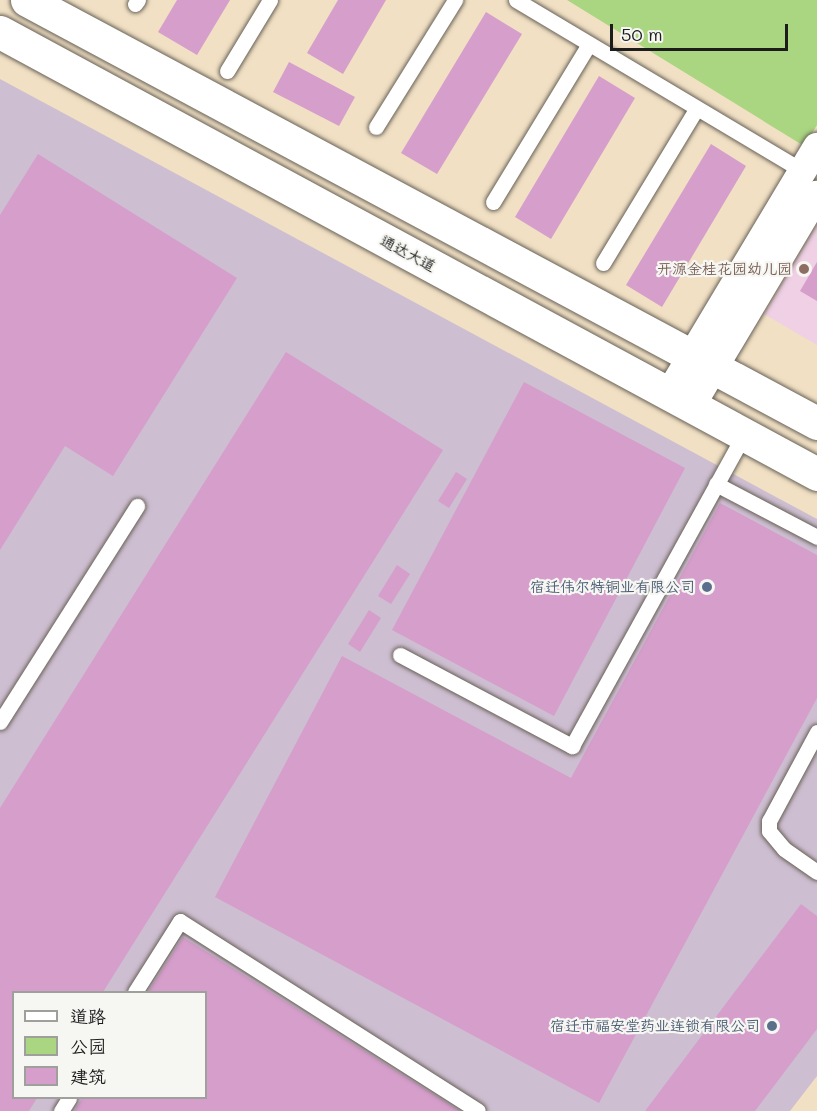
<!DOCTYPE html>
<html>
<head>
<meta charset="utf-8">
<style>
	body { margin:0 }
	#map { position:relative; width:817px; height:1111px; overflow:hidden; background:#f1e0c4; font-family:Mali,"LXGW WenKai TC",sans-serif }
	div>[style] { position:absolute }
	.built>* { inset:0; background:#f0d0e4 }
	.industrial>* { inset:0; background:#cebed1 }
	.green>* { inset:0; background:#aad581 }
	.building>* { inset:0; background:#d59ecb }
	.roads { filter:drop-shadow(0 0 2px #676157) drop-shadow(0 0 2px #676157) }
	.service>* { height:15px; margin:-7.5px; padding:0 7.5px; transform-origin:7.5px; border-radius:7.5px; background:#fff }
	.minor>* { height:28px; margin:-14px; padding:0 14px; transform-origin:14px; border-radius:14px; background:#fff }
	.secondary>* { height:33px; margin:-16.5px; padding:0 16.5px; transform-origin:16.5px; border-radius:16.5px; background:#fff }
	.dots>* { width:16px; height:16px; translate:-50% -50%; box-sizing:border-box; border:3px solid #f6f6f2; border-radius:50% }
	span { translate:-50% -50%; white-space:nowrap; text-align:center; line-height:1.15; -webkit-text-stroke:4.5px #f6f6f2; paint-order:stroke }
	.street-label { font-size:15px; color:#1c1c1c }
	.education-label { font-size:15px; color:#785e54 }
	.right { translate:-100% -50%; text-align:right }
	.service-label { font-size:15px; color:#4e5e75 }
	.legend { position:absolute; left:12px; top:991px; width:195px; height:108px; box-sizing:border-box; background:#f6f6f2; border:2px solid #9f9f9c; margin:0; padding:8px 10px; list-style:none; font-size:18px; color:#1c1c1c }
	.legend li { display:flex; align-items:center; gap:12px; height:30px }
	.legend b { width:30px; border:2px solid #9f9f9c }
	.scale { position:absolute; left:610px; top:24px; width:178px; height:27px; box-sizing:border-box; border:3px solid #1c1c1c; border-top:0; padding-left:8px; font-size:18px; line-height:21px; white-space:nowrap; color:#1c1c1c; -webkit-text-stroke:4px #f6f6f2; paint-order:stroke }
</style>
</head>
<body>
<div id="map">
	<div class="built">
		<i style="clip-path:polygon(817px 224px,817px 345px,764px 314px)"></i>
	</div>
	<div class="industrial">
		<i style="clip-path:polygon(evenodd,0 79px,817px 519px,817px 1076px,790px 1111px,0 1111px,0 79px,14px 992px,206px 992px,206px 1098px,14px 1098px,14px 992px)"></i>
	</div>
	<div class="green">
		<i style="clip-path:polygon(567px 0,817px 0,817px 125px,804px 146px)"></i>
	</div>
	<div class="building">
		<i style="clip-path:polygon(177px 0,230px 0,197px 55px,158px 32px)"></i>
		<i style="clip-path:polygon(338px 0,386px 0,343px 74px,307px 53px)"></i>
		<i style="clip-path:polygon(486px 12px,522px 34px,437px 174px,401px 153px)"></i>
		<i style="clip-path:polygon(289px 62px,355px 97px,339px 126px,273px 92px)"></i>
		<i style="clip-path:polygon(599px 76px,635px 98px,551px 239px,515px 217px)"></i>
		<i style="clip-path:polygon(711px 144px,746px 166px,662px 307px,626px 285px)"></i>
		<i style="clip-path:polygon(38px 154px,237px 278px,113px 476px,65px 446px,0 550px,0 215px)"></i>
		<i style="clip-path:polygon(817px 262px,817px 301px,800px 291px)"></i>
		<i style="clip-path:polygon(286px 352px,443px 450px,103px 992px,14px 992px,14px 1098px,37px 1098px,29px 1111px,0 1111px,0 808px)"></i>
		<i style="clip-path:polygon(524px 382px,685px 468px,554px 716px,392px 630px)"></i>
		<i style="clip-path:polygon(456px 472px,467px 479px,449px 508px,438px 501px)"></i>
		<i style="clip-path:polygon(720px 503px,817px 555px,817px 698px,599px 1103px,215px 897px,342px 656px,571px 778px)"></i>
		<i style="clip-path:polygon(397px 565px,410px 574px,391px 604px,378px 596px)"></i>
		<i style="clip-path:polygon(369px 610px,381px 618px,360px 652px,348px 644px)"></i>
		<i style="clip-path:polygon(801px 904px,817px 916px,817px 1029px,755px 1111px,645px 1111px)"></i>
		<i style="clip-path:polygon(183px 937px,460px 1111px,74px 1111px,82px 1098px,206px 1098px,206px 992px,148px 992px)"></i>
	</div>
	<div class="roads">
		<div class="service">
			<i style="left:516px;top:0;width:334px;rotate:30.8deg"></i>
			<i style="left:135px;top:4px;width:5px;rotate:-53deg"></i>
			<i style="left:227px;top:71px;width:83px;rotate:-58.8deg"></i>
			<i style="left:376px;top:127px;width:150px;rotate:-58.1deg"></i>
			<i style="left:493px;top:202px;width:185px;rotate:-58.7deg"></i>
			<i style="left:603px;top:263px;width:181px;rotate:-58.8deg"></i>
			<i style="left:716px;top:484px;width:114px;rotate:27.7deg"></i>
			<i style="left:400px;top:655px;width:195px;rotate:27.9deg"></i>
			<i style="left:572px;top:746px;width:356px;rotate:-61.1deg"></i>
			<i style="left:0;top:722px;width:256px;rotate:-57.6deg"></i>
			<i style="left:817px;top:732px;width:101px;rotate:118.3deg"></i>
			<i style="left:769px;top:821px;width:10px;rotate:90deg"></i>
			<i style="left:769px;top:831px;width:23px;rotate:50deg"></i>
			<i style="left:784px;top:849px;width:40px;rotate:34.9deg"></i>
			<i style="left:135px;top:992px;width:84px;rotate:-57.6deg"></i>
			<i style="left:180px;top:921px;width:353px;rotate:32.5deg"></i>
			<i style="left:61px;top:1111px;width:15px;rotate:-58deg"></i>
		</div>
		<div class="minor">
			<i style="left:669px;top:394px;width:288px;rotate:-59.1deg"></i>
			<i style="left:691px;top:406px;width:246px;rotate:-59.2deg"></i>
		</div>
		<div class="secondary">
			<i style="left:27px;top:0;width:896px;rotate:28.17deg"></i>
			<i style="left:0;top:32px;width:929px;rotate:28.41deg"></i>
		</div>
	</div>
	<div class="dots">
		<i style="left:804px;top:269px;background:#8d6e63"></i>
		<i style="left:707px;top:587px;background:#5c6f8a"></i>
		<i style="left:772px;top:1026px;background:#5c6f8a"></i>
	</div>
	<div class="street-label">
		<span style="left:408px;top:253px;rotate:28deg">通达大道</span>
	</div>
	<div class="education-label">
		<span class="right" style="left:792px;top:269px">开源金桂花园幼儿园</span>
	</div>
	<div class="service-label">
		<span class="right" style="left:695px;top:587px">宿迁伟尔特铜业有限公司</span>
		<span class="right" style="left:760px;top:1026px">宿迁市福安堂药业连锁有限公司</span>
	</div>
	<ul class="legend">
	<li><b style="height:8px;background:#fff"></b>道路</li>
	<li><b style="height:16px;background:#aad581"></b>公园</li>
	<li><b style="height:16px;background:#d59ecb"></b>建筑</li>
	</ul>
	<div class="scale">50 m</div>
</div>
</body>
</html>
